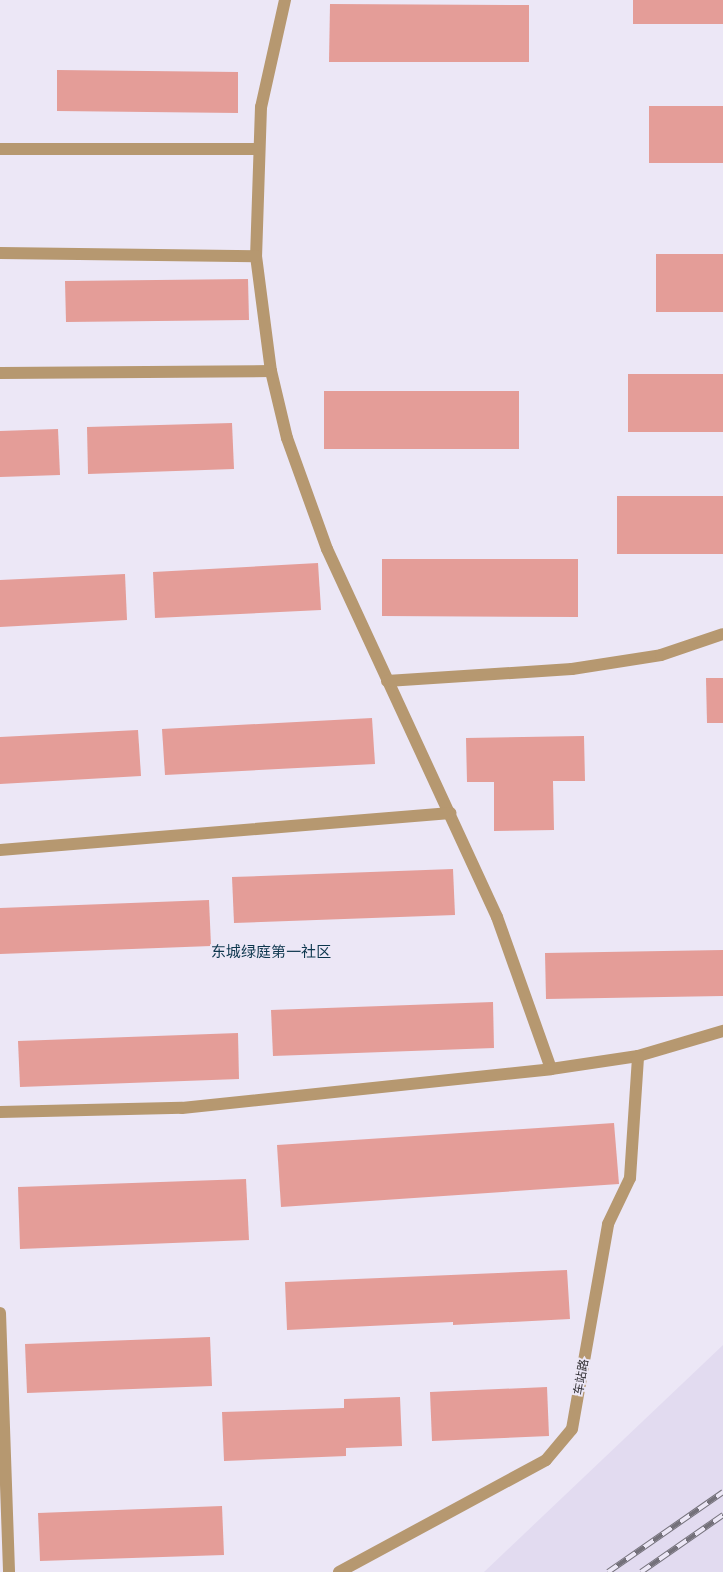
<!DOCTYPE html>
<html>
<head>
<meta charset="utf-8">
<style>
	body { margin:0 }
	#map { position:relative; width:723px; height:1572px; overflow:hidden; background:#ece7f6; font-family:Montserrat,"Noto Sans SC",sans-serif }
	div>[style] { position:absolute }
	.built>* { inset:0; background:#e2dbf0 }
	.building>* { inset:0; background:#e49d98 }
	.minor>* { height:12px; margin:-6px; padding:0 6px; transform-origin:6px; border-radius:6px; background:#b69870 }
	.rail>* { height:5.5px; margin-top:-2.75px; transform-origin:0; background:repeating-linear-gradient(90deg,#ece7f6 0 11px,#74717a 0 22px); box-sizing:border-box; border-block:1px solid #74717a }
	span { translate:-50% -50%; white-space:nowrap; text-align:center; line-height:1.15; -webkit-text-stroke:4px #ece7f6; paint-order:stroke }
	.street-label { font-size:12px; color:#333136 }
	.quarter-label { font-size:15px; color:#0d364d }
</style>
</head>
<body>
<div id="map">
	<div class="built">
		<i style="clip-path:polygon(723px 1345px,723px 1572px,484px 1572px)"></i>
	</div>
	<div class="building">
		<i style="clip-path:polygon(633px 0,723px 0,723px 24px,633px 24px)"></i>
		<i style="clip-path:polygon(330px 4px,529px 5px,529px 62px,329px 62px)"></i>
		<i style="clip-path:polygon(57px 70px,238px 72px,238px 113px,57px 111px)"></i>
		<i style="clip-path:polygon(649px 106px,723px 106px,723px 163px,649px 163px)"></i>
		<i style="clip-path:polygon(656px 254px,723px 254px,723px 312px,656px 312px)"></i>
		<i style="clip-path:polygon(248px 279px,249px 320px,66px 322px,65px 281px)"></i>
		<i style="clip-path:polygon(628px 374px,723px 374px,723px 432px,628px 432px)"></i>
		<i style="clip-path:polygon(324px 391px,519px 391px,519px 449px,324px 449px)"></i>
		<i style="clip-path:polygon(232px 423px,234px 469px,88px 474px,87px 427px)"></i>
		<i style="clip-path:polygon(58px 429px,60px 475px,0 477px,0 431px)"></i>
		<i style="clip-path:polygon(617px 496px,723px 496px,723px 554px,617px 554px)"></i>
		<i style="clip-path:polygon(382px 559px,578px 559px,578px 617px,382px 616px)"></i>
		<i style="clip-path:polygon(318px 563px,321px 610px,155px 618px,153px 572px)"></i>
		<i style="clip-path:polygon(125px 574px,127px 620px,0 627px,0 580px)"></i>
		<i style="clip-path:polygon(706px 678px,723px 678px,723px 723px,707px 723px)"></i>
		<i style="clip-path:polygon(372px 718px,375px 764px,165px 775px,162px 729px)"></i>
		<i style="clip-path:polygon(138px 730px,141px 776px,0 784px,0 737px)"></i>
		<i style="clip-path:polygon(584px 736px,585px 781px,553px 781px,554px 830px,494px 831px,494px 782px,467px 782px,466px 738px)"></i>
		<i style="clip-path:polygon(453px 869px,455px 915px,234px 923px,232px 877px)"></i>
		<i style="clip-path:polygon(209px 900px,211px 946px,0 954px,0 908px)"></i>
		<i style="clip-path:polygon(723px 950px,723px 996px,546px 999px,545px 953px)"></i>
		<i style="clip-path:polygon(493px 1002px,494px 1048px,273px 1056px,271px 1010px)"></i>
		<i style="clip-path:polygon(238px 1033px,239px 1079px,20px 1087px,18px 1041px)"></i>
		<i style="clip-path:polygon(614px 1123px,619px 1184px,281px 1207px,277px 1145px)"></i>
		<i style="clip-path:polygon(246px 1179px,249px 1240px,20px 1249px,18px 1187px)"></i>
		<i style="clip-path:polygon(567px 1270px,570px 1319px,453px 1325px,453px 1322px,287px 1330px,285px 1282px)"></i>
		<i style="clip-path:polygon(210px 1337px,212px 1386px,27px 1393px,25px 1344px)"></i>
		<i style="clip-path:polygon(547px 1387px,549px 1436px,432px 1441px,430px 1392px)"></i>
		<i style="clip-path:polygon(400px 1397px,402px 1446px,346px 1448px,346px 1456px,224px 1461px,222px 1412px,344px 1408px,344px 1399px)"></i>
		<i style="clip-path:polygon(222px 1506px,224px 1555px,40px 1561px,38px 1513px)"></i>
	</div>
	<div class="minor">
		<i style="left:285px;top:0;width:110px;rotate:102.6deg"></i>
		<i style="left:261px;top:107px;width:149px;rotate:91.9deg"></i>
		<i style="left:256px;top:256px;width:116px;rotate:82.6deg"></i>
		<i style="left:271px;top:371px;width:69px;rotate:76.6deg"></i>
		<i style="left:287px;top:438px;width:118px;rotate:70.2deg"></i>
		<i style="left:327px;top:549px;width:405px;rotate:65.2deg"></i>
		<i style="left:497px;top:917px;width:161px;rotate:70.4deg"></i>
		<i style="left:0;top:149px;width:259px"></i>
		<i style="left:0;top:253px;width:256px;rotate:0.7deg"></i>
		<i style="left:0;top:373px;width:271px;rotate:-0.4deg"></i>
		<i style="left:387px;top:681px;width:185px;rotate:-3.7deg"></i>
		<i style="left:572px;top:669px;width:90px;rotate:-8.9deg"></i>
		<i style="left:661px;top:655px;width:65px;rotate:-18.7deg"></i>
		<i style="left:0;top:850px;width:452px;rotate:-4.7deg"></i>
		<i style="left:0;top:1112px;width:182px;rotate:-1.3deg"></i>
		<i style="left:182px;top:1108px;width:371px;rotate:-6deg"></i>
		<i style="left:551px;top:1069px;width:88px;rotate:-8.5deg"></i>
		<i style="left:638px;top:1056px;width:89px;rotate:-16.4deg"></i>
		<i style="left:0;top:1313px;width:259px;rotate:88deg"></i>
		<i style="left:339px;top:1572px;width:235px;rotate:-28.4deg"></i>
		<i style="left:546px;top:1460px;width:40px;rotate:-50deg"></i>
		<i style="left:572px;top:1429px;width:208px;rotate:-80deg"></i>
		<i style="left:608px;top:1224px;width:51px;rotate:-64.4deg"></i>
		<i style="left:630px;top:1178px;width:122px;rotate:-86.2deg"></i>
	</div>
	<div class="rail">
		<i style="left:608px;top:1572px;width:140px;rotate:-34.8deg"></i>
		<i style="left:641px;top:1572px;width:100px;rotate:-34.8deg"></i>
	</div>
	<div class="street-label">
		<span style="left:581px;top:1377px;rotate:-80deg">车站路</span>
	</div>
	<div class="quarter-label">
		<span style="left:271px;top:952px">东城绿庭第一社区</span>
	</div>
</div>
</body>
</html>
